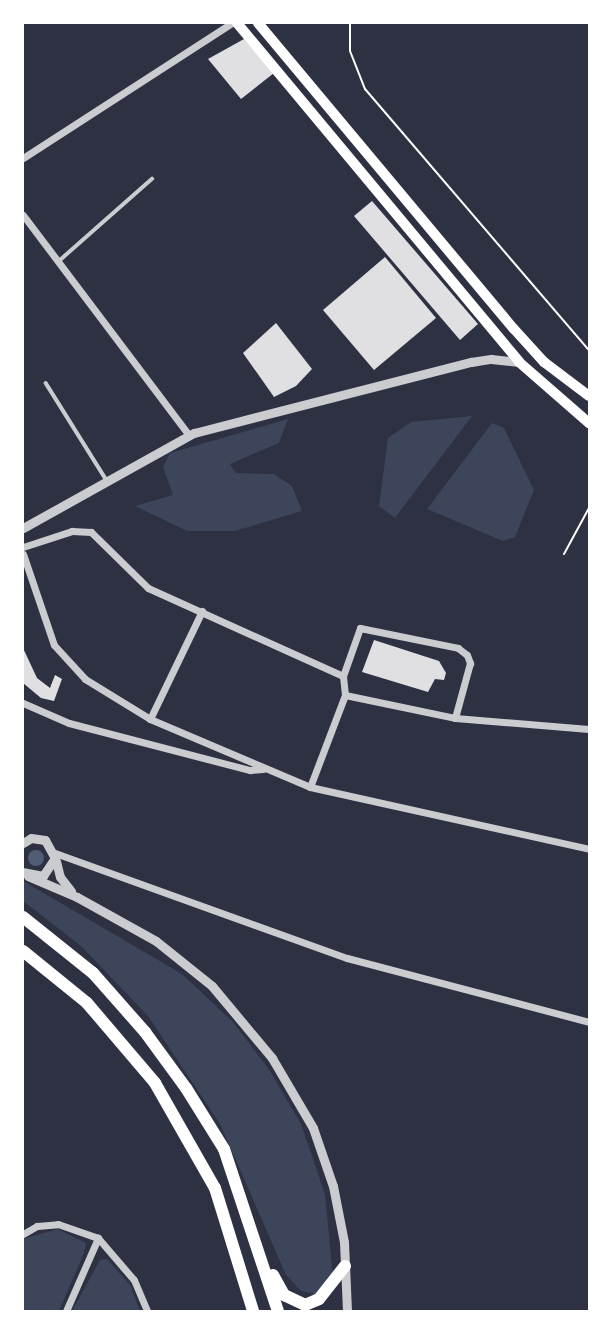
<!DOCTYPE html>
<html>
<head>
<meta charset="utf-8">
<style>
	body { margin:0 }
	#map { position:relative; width:612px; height:1334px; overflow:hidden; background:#2d3142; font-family:Overpass,sans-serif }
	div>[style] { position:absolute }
	.green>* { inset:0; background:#3c4559 }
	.water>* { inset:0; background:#4f5d75 }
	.round { border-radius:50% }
	.building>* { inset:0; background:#e0e0e3 }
	.path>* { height:2px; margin:-1px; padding:0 1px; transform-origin:1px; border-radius:1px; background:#fff }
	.service>* { height:3.5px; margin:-1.75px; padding:0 1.75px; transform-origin:1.75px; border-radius:1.75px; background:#caccd0 }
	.minor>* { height:7px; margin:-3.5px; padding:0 3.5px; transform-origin:3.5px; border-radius:3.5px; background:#caccd0 }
	.tertiary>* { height:9px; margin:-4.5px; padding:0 4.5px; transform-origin:4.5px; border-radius:4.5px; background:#caccd0 }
	.primary>* { height:10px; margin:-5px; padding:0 5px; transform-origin:5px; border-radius:5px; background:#fff }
	.motorway>* { height:12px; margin:-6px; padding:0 6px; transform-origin:6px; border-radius:6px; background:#fff }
	span { translate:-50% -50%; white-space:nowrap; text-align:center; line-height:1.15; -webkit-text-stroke:6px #fff; paint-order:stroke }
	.frame { position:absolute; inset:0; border:24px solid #fff; pointer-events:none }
</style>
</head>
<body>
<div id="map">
	<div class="green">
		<i style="clip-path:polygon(472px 416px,395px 518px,379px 506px,388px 438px,411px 422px)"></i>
		<i style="clip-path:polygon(288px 419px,279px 443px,230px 464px,236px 473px,274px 474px,292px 486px,302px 511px,235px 531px,187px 531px,135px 506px,173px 495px,163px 467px,170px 453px)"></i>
		<i style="clip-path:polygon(492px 423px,504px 428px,534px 490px,515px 537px,503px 541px,427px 509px)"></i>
		<i style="clip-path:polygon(23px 881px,182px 974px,233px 1022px,270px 1071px,301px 1124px,325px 1194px,333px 1276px,322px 1289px,315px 1294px,301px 1291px,286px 1275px,220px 1124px,148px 1016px,81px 946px,23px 901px)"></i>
		<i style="clip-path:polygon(58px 1229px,86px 1243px,84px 1253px,59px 1311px,23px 1311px,23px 1239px)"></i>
		<i style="clip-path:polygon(107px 1259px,130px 1285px,140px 1311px,72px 1311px,100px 1260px)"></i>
	</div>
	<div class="water">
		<i class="round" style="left:28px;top:850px;width:16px;height:16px"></i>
	</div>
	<div class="building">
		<i style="clip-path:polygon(244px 39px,274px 73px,241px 99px,208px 59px)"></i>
		<i style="clip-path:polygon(372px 201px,478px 324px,460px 340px,354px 216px)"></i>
		<i style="clip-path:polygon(385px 257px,436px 318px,374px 370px,323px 310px)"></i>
		<i style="clip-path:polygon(276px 323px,312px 369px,296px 386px,274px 397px,243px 353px)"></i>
		<i style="clip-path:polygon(374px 640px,439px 661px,446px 673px,444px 680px,435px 679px,428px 692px,362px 672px)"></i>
		<i style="clip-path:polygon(23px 648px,37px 678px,50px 688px,55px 675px,62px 679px,54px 701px,41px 698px,23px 683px)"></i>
	</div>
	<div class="path">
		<i style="left:350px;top:23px;width:28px;rotate:90deg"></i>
		<i style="left:350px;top:51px;width:41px;rotate:68.5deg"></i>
		<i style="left:365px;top:89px;width:344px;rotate:49.4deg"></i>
		<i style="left:564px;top:554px;width:52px;rotate:-61.5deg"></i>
	</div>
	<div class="service">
		<i style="left:59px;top:261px;width:124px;rotate:-41.4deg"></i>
		<i style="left:46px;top:383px;width:113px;rotate:58deg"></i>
	</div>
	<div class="minor">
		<i style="left:23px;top:158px;width:249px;rotate:-32.9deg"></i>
		<i style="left:23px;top:215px;width:276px;rotate:53deg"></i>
		<i style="left:23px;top:547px;width:52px;rotate:-18.1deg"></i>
		<i style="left:72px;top:531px;width:19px;rotate:3deg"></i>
		<i style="left:91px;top:532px;width:80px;rotate:44.5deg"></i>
		<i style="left:148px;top:588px;width:214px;rotate:24.3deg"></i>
		<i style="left:23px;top:554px;width:96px;rotate:71.2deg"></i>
		<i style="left:54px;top:645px;width:46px;rotate:47.6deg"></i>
		<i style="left:85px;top:679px;width:76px;rotate:31.6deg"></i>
		<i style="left:150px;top:719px;width:174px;rotate:23deg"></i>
		<i style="left:310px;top:787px;width:286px;rotate:12.5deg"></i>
		<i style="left:345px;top:695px;width:112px;rotate:11.8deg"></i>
		<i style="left:455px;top:718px;width:134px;rotate:4.7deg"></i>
		<i style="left:23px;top:703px;width:50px;rotate:23.5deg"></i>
		<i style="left:69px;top:723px;width:187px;rotate:14.6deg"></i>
		<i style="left:250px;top:770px;width:13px;rotate:-4deg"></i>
		<i style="left:150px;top:719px;width:120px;rotate:-64.3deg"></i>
		<i style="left:310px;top:787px;width:98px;rotate:-69.2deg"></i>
		<i style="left:345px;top:695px;width:19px;rotate:-96deg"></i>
		<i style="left:343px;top:676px;width:51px;rotate:-70.5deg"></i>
		<i style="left:360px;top:628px;width:100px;rotate:11.5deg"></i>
		<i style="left:458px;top:648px;width:11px;rotate:38deg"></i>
		<i style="left:467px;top:655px;width:9px;rotate:69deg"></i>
		<i style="left:470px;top:663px;width:57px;rotate:105.3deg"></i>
		<i style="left:55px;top:853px;width:310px;rotate:19.8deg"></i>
		<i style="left:347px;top:958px;width:250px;rotate:14.8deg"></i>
		<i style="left:23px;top:1234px;width:16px;rotate:-30deg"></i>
		<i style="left:37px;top:1226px;width:21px;rotate:-5deg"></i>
		<i style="left:58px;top:1224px;width:42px;rotate:19.3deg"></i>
		<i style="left:98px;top:1238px;width:55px;rotate:49.4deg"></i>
		<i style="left:134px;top:1280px;width:34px;rotate:67deg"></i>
		<i style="left:66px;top:1311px;width:80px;rotate:-66.3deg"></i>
	</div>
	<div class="tertiary">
		<i style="left:23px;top:528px;width:196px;rotate:-29.1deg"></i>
		<i style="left:194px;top:433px;width:286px;rotate:-14.4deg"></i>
		<i style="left:471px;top:362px;width:20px;rotate:-9deg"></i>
		<i style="left:491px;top:359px;width:28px;rotate:6deg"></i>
		<i style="left:23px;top:843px;width:9px;rotate:-32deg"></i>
		<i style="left:31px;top:838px;width:14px;rotate:8deg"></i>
		<i style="left:45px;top:840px;width:21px;rotate:61deg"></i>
		<i style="left:55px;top:858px;width:22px;rotate:124deg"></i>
		<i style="left:43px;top:876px;width:20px;rotate:-169deg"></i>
		<i style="left:56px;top:861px;width:16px;rotate:76deg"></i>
		<i style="left:60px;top:877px;width:18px;rotate:52deg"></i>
		<i style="left:28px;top:876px;width:53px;rotate:23.2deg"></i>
		<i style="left:77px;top:897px;width:90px;rotate:29.1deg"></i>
		<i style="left:156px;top:941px;width:72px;rotate:38.8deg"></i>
		<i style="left:212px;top:986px;width:94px;rotate:50.2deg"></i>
		<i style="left:272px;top:1058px;width:81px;rotate:59.6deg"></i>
		<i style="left:313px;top:1128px;width:61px;rotate:71deg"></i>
		<i style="left:333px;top:1186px;width:57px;rotate:78.9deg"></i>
		<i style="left:344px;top:1242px;width:69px;rotate:87.5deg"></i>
	</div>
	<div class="primary">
		<i style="left:237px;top:23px;width:441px;rotate:50.2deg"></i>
		<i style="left:519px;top:362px;width:93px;rotate:41.1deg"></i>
		<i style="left:258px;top:23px;width:399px;rotate:50.1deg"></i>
		<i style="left:514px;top:329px;width:45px;rotate:47.7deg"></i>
		<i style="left:544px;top:362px;width:56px;rotate:37.1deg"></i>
	</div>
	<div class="motorway">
		<i style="left:23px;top:917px;width:90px;rotate:38.7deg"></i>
		<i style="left:93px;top:973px;width:79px;rotate:48.6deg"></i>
		<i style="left:145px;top:1032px;width:69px;rotate:53.8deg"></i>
		<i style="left:186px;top:1088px;width:72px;rotate:58.1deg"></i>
		<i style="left:224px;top:1149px;width:171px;rotate:71.6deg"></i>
		<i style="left:23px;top:951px;width:82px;rotate:39.1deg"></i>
		<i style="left:87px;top:1003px;width:105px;rotate:49.6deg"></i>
		<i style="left:155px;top:1083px;width:121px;rotate:60.3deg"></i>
		<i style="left:215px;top:1188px;width:129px;rotate:72.8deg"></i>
		<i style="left:273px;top:1275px;width:23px;rotate:61deg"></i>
		<i style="left:284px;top:1295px;width:23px;rotate:25deg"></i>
		<i style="left:305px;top:1305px;width:15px;rotate:-23deg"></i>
		<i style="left:319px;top:1299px;width:42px;rotate:-51.8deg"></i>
	</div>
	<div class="frame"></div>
</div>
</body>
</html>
